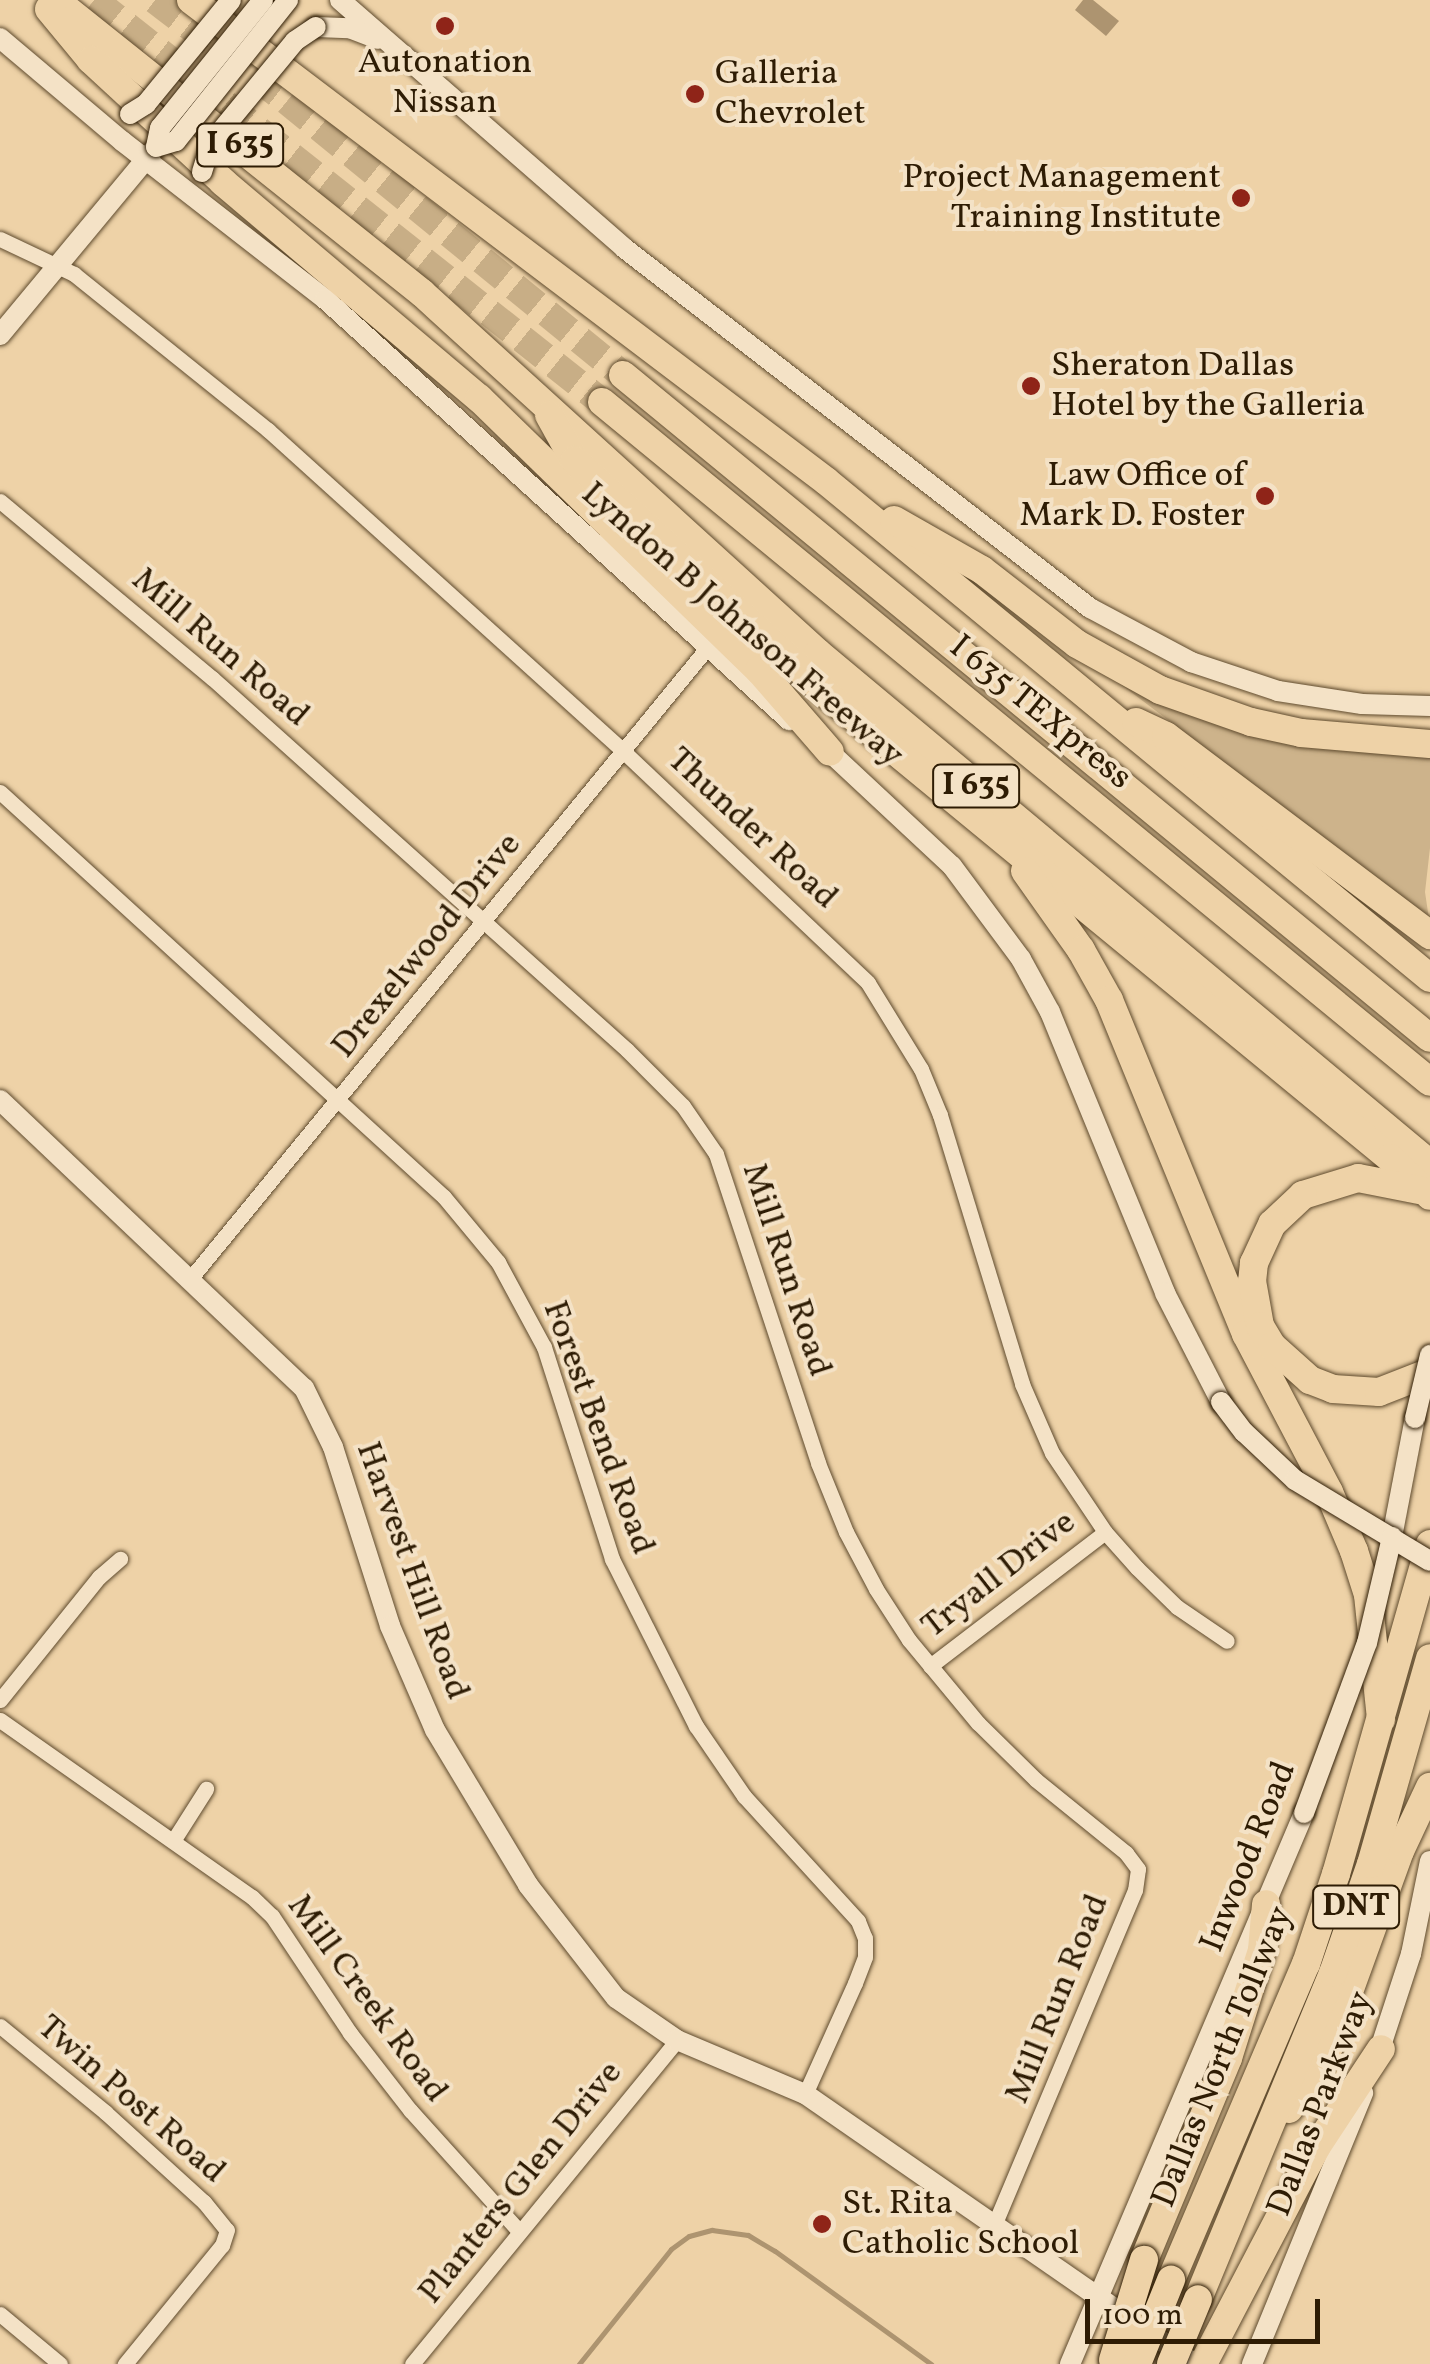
<!DOCTYPE html>
<html>
<head>
<meta charset="utf-8">
<style>
	body { margin:0 }
	#map { position:relative; width:1430px; height:2364px; overflow:hidden; background:#eed2a7; font-family:Vollkorn,serif }
	div>[style] { position:absolute }
	.green>* { inset:0; background:#cdb38b }
	.water>* { inset:0; background:#ad9470 }
	.stream>* { height:5px; margin:-2.5px; padding:0 2.5px; transform-origin:2.5px; border-radius:2.5px; background:#ad9470 }
	.highway-tunnel>* { height:28px; margin-top:-14px; transform-origin:0; background:repeating-linear-gradient(90deg,#c8ae86 0 28px,transparent 0 42px) }
	.roads { filter:drop-shadow(0 0 2px #5e4a2d) drop-shadow(0 0 2px #5e4a2d) }
	.street>* { height:15px; margin:-7.5px; padding:0 7.5px; transform-origin:7.5px; border-radius:7.5px; background:#f4e2c6 }
	.secondary>* { height:20px; margin:-10px; padding:0 10px; transform-origin:10px; border-radius:10px; background:#f4e2c6 }
	.highway>* { height:28px; margin:-14px; padding:0 14px; transform-origin:14px; border-radius:14px; background:#eed2a7 }
	.bridges { filter:drop-shadow(0 0 2px #2e1c04) drop-shadow(0 0 2px #2e1c04) }
	.secondary-bridge>* { height:20px; margin:-10px; padding:0 10px; transform-origin:10px; border-radius:10px; background:#f4e2c6 }
	.highway-bridge>* { height:28px; margin:-14px; padding:0 14px; transform-origin:14px; border-radius:14px; background:#eed2a7 }
	.dots>* { width:28px; height:28px; translate:-50% -50%; box-sizing:border-box; border:5px solid #f4e2c6; border-radius:50% }
	span { translate:-50% -50%; white-space:nowrap; text-align:center; line-height:1.15; -webkit-text-stroke:8px #f4e2c6; paint-order:stroke }
	.shield-label span { padding:2px 8px; background:#f4e2c6; border:2px solid; border-radius:8px; -webkit-text-stroke-width:0 }
	.shield-label { font-size:32px; color:#2e1c04; font-weight:700 }
	.poi-label { font-size:35px; color:#2e1c04 }
	.left { translate:0 -50%; text-align:left }
	.right { translate:-100% -50%; text-align:right }
	.street-label { font-size:35px; color:#2e1c04 }
	.scale { position:absolute; left:1085px; top:2299px; width:235px; height:45px; box-sizing:border-box; border:5px solid #2e1c04; border-top:0; padding-left:12px; font-size:30px; line-height:35px; white-space:nowrap; color:#2e1c04; -webkit-text-stroke:8px #f4e2c6; paint-order:stroke }
</style>
</head>
<body>
<div id="map">
	<div class="green">
		<i style="clip-path:polygon(1111px 677px,1430px 754px,1430px 848px,1425px 892px,1430px 926px,1359px 864px)"></i>
	</div>
	<div class="water">
		<i style="clip-path:polygon(1083px 0,1093px 0,1119px 21px,1106px 36px,1075px 10px)"></i>
	</div>
	<div class="stream">
		<i style="left:579px;top:2364px;width:147px;rotate:-51.3deg"></i>
		<i style="left:671px;top:2249px;width:22px;rotate:-36deg"></i>
		<i style="left:689px;top:2236px;width:24px;rotate:-15deg"></i>
		<i style="left:712px;top:2230px;width:36px;rotate:8deg"></i>
		<i style="left:748px;top:2235px;width:31px;rotate:31deg"></i>
		<i style="left:775px;top:2251px;width:193px;rotate:35.9deg"></i>
	</div>
	<div class="highway-tunnel">
		<i style="left:94px;top:0;width:648px;rotate:38.36deg"></i>
		<i style="left:155px;top:0;width:166px;rotate:37.4deg"></i>
		<i style="left:287px;top:101px;width:434px;rotate:39.2deg"></i>
	</div>
	<div class="roads">
		<div class="street">
			<i style="left:0;top:239px;width:82px;rotate:25.3deg"></i>
			<i style="left:74px;top:274px;width:249px;rotate:38.8deg"></i>
			<i style="left:268px;top:430px;width:479px;rotate:42.1deg"></i>
			<i style="left:623px;top:751px;width:337px;rotate:43.4deg"></i>
			<i style="left:868px;top:983px;width:101px;rotate:58.4deg"></i>
			<i style="left:921px;top:1069px;width:50px;rotate:67.6deg"></i>
			<i style="left:940px;top:1115px;width:281px;rotate:73deg"></i>
			<i style="left:1022px;top:1384px;width:75px;rotate:66.5deg"></i>
			<i style="left:1052px;top:1453px;width:95px;rotate:56.1deg"></i>
			<i style="left:1105px;top:1532px;width:48px;rotate:48.4deg"></i>
			<i style="left:1137px;top:1568px;width:56px;rotate:44.3deg"></i>
			<i style="left:1177px;top:1607px;width:60px;rotate:34.2deg"></i>
			<i style="left:0;top:501px;width:276px;rotate:39.9deg"></i>
			<i style="left:212px;top:678px;width:557px;rotate:41.87deg"></i>
			<i style="left:627px;top:1050px;width:79px;rotate:45deg"></i>
			<i style="left:683px;top:1106px;width:58px;rotate:55.5deg"></i>
			<i style="left:716px;top:1154px;width:325px;rotate:71.7deg"></i>
			<i style="left:818px;top:1463px;width:74px;rotate:67.9deg"></i>
			<i style="left:846px;top:1532px;width:64px;rotate:62.2deg"></i>
			<i style="left:876px;top:1589px;width:61px;rotate:57.1deg"></i>
			<i style="left:909px;top:1640px;width:108px;rotate:50.3deg"></i>
			<i style="left:978px;top:1723px;width:81px;rotate:44.5deg"></i>
			<i style="left:1036px;top:1780px;width:116px;rotate:39deg"></i>
			<i style="left:1126px;top:1853px;width:20px;rotate:53deg"></i>
			<i style="left:1138px;top:1869px;width:21px;rotate:98deg"></i>
			<i style="left:1135px;top:1890px;width:363px;rotate:112.8deg"></i>
			<i style="left:0;top:792px;width:601px;rotate:42.37deg"></i>
			<i style="left:444px;top:1197px;width:85px;rotate:50.3deg"></i>
			<i style="left:498px;top:1262px;width:97px;rotate:61.6deg"></i>
			<i style="left:544px;top:1347px;width:223px;rotate:72.2deg"></i>
			<i style="left:612px;top:1559px;width:187px;rotate:63.3deg"></i>
			<i style="left:696px;top:1726px;width:85px;rotate:55.6deg"></i>
			<i style="left:744px;top:1796px;width:169px;rotate:47.6deg"></i>
			<i style="left:858px;top:1921px;width:18px;rotate:68deg"></i>
			<i style="left:865px;top:1938px;width:19px;rotate:90deg"></i>
			<i style="left:865px;top:1957px;width:28px;rotate:111deg"></i>
			<i style="left:855px;top:1983px;width:122px;rotate:114.2deg"></i>
			<i style="left:190px;top:1279px;width:816px;rotate:-50.67deg"></i>
			<i style="left:930px;top:1666px;width:220px;rotate:-37.4deg"></i>
			<i style="left:0;top:1700px;width:158px;rotate:-51.2deg"></i>
			<i style="left:99px;top:1577px;width:28px;rotate:-41deg"></i>
			<i style="left:0;top:1720px;width:308px;rotate:35.1deg"></i>
			<i style="left:252px;top:1897px;width:28px;rotate:44deg"></i>
			<i style="left:272px;top:1916px;width:141px;rotate:56.3deg"></i>
			<i style="left:350px;top:2033px;width:98px;rotate:52.1deg"></i>
			<i style="left:410px;top:2110px;width:163px;rotate:48deg"></i>
			<i style="left:173px;top:1841px;width:62px;rotate:-57.6deg"></i>
			<i style="left:0;top:2026px;width:136px;rotate:39.3deg"></i>
			<i style="left:105px;top:2112px;width:134px;rotate:42.3deg"></i>
			<i style="left:204px;top:2202px;width:36px;rotate:51deg"></i>
			<i style="left:227px;top:2230px;width:16px;rotate:108deg"></i>
			<i style="left:222px;top:2245px;width:154px;rotate:129.2deg"></i>
			<i style="left:0;top:2314px;width:78px;rotate:39.8deg"></i>
			<i style="left:412px;top:2364px;width:419px;rotate:-50.7deg"></i>
		</div>
		<div class="secondary">
			<i style="left:340px;top:0;width:377px;rotate:41.1deg"></i>
			<i style="left:624px;top:248px;width:589px;rotate:37.69deg"></i>
			<i style="left:1090px;top:608px;width:115px;rotate:28.1deg"></i>
			<i style="left:1191px;top:662px;width:92px;rotate:18.4deg"></i>
			<i style="left:1278px;top:691px;width:85px;rotate:8.8deg"></i>
			<i style="left:1362px;top:704px;width:68px;rotate:1.7deg"></i>
			<i style="left:316px;top:27px;width:33px;rotate:2deg"></i>
			<i style="left:349px;top:28px;width:30px;rotate:21deg"></i>
			<i style="left:0;top:38px;width:160px;rotate:40.2deg"></i>
			<i style="left:122px;top:141px;width:257px;rotate:37.9deg"></i>
			<i style="left:325px;top:299px;width:627px;rotate:42.22deg"></i>
			<i style="left:0;top:335px;width:238px;rotate:-50.3deg"></i>
			<i style="left:820px;top:743px;width:180px;rotate:43deg"></i>
			<i style="left:952px;top:866px;width:116px;rotate:53.4deg"></i>
			<i style="left:1021px;top:959px;width:60px;rotate:61.3deg"></i>
			<i style="left:1050px;top:1012px;width:304px;rotate:67.7deg"></i>
			<i style="left:1165px;top:1293px;width:123px;rotate:62.8deg"></i>
			<i style="left:0;top:1100px;width:419px;rotate:43.5deg"></i>
			<i style="left:304px;top:1388px;width:66px;rotate:63.8deg"></i>
			<i style="left:333px;top:1447px;width:188px;rotate:72.3deg"></i>
			<i style="left:390px;top:1626px;width:113px;rotate:66.6deg"></i>
			<i style="left:435px;top:1730px;width:181px;rotate:59deg"></i>
			<i style="left:528px;top:1885px;width:143px;rotate:52.1deg"></i>
			<i style="left:616px;top:1998px;width:74px;rotate:34.5deg"></i>
			<i style="left:677px;top:2040px;width:139px;rotate:22.9deg"></i>
			<i style="left:805px;top:2094px;width:474px;rotate:34.7deg"></i>
			<i style="left:1392px;top:1537px;width:121px;rotate:-79.1deg"></i>
			<i style="left:1376px;top:2061px;width:113px;rotate:-71.9deg"></i>
			<i style="left:1411px;top:1954px;width:95px;rotate:-78.5deg"></i>
			<i style="left:1070px;top:2364px;width:599px;rotate:-66.99deg"></i>
			<i style="left:1252px;top:2364px;width:293px;rotate:-67.7deg"></i>
		</div>
		<div class="highway">
			<i style="left:55px;top:0;width:470px;rotate:38.6deg"></i>
			<i style="left:422px;top:293px;width:535px;rotate:42.27deg"></i>
			<i style="left:818px;top:653px;width:797px;rotate:39.86deg"></i>
			<i style="left:191px;top:0;width:797px;rotate:37.14deg"></i>
			<i style="left:826px;top:481px;width:782px;rotate:39.45deg"></i>
			<i style="left:49px;top:9px;width:66px;rotate:50.5deg"></i>
			<i style="left:91px;top:60px;width:180px;rotate:42.7deg"></i>
			<i style="left:223px;top:182px;width:335px;rotate:40.2deg"></i>
			<i style="left:479px;top:398px;width:390px;rotate:44.2deg"></i>
			<i style="left:759px;top:670px;width:108px;rotate:49.1deg"></i>
			<i style="left:623px;top:375px;width:1044px;rotate:39.41deg"></i>
			<i style="left:602px;top:402px;width:1071px;rotate:39.39deg"></i>
			<i style="left:549px;top:415px;width:51px;rotate:60.9deg"></i>
			<i style="left:574px;top:460px;width:353px;rotate:42.8deg"></i>
			<i style="left:833px;top:700px;width:721px;rotate:39.43deg"></i>
			<i style="left:1390px;top:1158px;width:55px;rotate:43.5deg"></i>
			<i style="left:894px;top:520px;width:101px;rotate:29.6deg"></i>
			<i style="left:982px;top:570px;width:120px;rotate:37.9deg"></i>
			<i style="left:1077px;top:644px;width:95px;rotate:29deg"></i>
			<i style="left:1160px;top:690px;width:96px;rotate:19.4deg"></i>
			<i style="left:1251px;top:722px;width:51px;rotate:12.4deg"></i>
			<i style="left:1301px;top:733px;width:129px;rotate:4.9deg"></i>
			<i style="left:1136px;top:722px;width:33px;rotate:25deg"></i>
			<i style="left:1166px;top:736px;width:331px;rotate:37deg"></i>
			<i style="left:1025px;top:871px;width:97px;rotate:54.7deg"></i>
			<i style="left:1081px;top:950px;width:57px;rotate:60.8deg"></i>
			<i style="left:1109px;top:1000px;width:361px;rotate:67.7deg"></i>
			<i style="left:1246px;top:1334px;width:178px;rotate:62.3deg"></i>
			<i style="left:1329px;top:1492px;width:64px;rotate:67deg"></i>
			<i style="left:1354px;top:1551px;width:46px;rotate:72.3deg"></i>
			<i style="left:1368px;top:1595px;width:125px;rotate:84deg"></i>
			<i style="left:1419px;top:1190px;width:62px;rotate:-168.9deg"></i>
			<i style="left:1358px;top:1178px;width:58px;rotate:162.8deg"></i>
			<i style="left:1303px;top:1195px;width:42px;rotate:136.9deg"></i>
			<i style="left:1272px;top:1224px;width:43px;rotate:114.8deg"></i>
			<i style="left:1254px;top:1263px;width:18px;rotate:96deg"></i>
			<i style="left:1252px;top:1281px;width:46px;rotate:79.9deg"></i>
			<i style="left:1260px;top:1326px;width:23px;rotate:59deg"></i>
			<i style="left:1272px;top:1346px;width:51px;rotate:41.8deg"></i>
			<i style="left:1310px;top:1380px;width:25px;rotate:21deg"></i>
			<i style="left:1333px;top:1389px;width:46px;rotate:3.7deg"></i>
			<i style="left:1379px;top:1392px;width:55px;rotate:-21.4deg"></i>
			<i style="left:1289px;top:2109px;width:62px;rotate:-54.8deg"></i>
			<i style="left:1325px;top:2058px;width:220px;rotate:-70.1deg"></i>
			<i style="left:1400px;top:1851px;width:71px;rotate:-64.9deg"></i>
			<i style="left:1144px;top:2260px;width:219px;rotate:-67.4deg"></i>
			<i style="left:1228px;top:2058px;width:113px;rotate:-72.5deg"></i>
			<i style="left:1262px;top:1950px;width:46px;rotate:-85deg"></i>
			<i style="left:1171px;top:2280px;width:344px;rotate:-66.9deg"></i>
			<i style="left:1306px;top:1964px;width:95px;rotate:-71.6deg"></i>
			<i style="left:1336px;top:1874px;width:343px;rotate:-74.1deg"></i>
			<i style="left:1198px;top:2299px;width:353px;rotate:-67.5deg"></i>
			<i style="left:1333px;top:1973px;width:115px;rotate:-70.8deg"></i>
			<i style="left:1371px;top:1864px;width:214px;rotate:-74deg"></i>
			<i style="left:1203px;top:2364px;width:246px;rotate:-62.4deg"></i>
			<i style="left:1317px;top:2146px;width:116px;rotate:-56.6deg"></i>
		</div>
	</div>
	<div class="bridges">
		<div class="secondary-bridge">
			<i style="left:263px;top:0;width:164px;rotate:128.8deg"></i>
			<i style="left:160px;top:128px;width:19px;rotate:102deg"></i>
			<i style="left:156px;top:147px;width:21px;rotate:-17deg"></i>
			<i style="left:176px;top:141px;width:180px;rotate:-51.5deg"></i>
			<i style="left:130px;top:114px;width:19px;rotate:-32deg"></i>
			<i style="left:146px;top:104px;width:134px;rotate:-50.7deg"></i>
			<i style="left:202px;top:172px;width:30px;rotate:-73deg"></i>
			<i style="left:211px;top:143px;width:132px;rotate:-50.5deg"></i>
			<i style="left:295px;top:41px;width:25px;rotate:-34deg"></i>
			<i style="left:1221px;top:1402px;width:38px;rotate:53deg"></i>
			<i style="left:1244px;top:1432px;width:70px;rotate:43.3deg"></i>
			<i style="left:1295px;top:1480px;width:157px;rotate:31deg"></i>
			<i style="left:1415px;top:1418px;width:65px;rotate:-76.6deg"></i>
			<i style="left:1304px;top:1813px;width:181px;rotate:-69.7deg"></i>
			<i style="left:1367px;top:1643px;width:109px;rotate:-76.7deg"></i>
		</div>
		<div class="highway-bridge">
			<i style="left:1113px;top:2360px;width:105px;rotate:-72.8deg"></i>
			<i style="left:1137px;top:2364px;width:91px;rotate:-68deg"></i>
			<i style="left:1171px;top:2364px;width:70px;rotate:-67.4deg"></i>
		</div>
	</div>
	<div class="dots">
		<i style="left:445px;top:26px;background:#8f2418"></i>
		<i style="left:695px;top:94px;background:#8f2418"></i>
		<i style="left:1241px;top:198px;background:#8f2418"></i>
		<i style="left:1031px;top:386px;background:#8f2418"></i>
		<i style="left:1265px;top:496px;background:#8f2418"></i>
		<i style="left:822px;top:2224px;background:#8f2418"></i>
	</div>
	<div class="shield-label">
		<span style="left:240px;top:145px">I 635</span>
		<span style="left:976px;top:786px">I 635</span>
		<span style="left:1356px;top:1907px">DNT</span>
	</div>
	<div class="poi-label">
		<span style="left:445px;top:83px">Autonation<br>Nissan</span>
		<span class="left" style="left:715px;top:94px">Galleria<br>Chevrolet</span>
		<span class="right" style="left:1221px;top:198px">Project Management<br>Training Institute</span>
		<span class="left" style="left:1051px;top:386px">Sheraton Dallas<br>Hotel by the Galleria</span>
		<span class="right" style="left:1245px;top:496px">Law Office of<br>Mark D. Foster</span>
		<span class="left" style="left:842px;top:2224px">St. Rita<br>Catholic School</span>
	</div>
	<div class="street-label">
		<span style="left:742px;top:625px;rotate:41deg">Lyndon B Johnson Freeway</span>
		<span style="left:220px;top:648px;rotate:41deg">Mill Run Road</span>
		<span style="left:1040px;top:713px;rotate:39deg">I 635 TEXpress</span>
		<span style="left:752px;top:829px;rotate:43deg">Thunder Road</span>
		<span style="left:427px;top:946px;rotate:-51deg">Drexelwood Drive</span>
		<span style="left:786px;top:1270px;rotate:72deg">Mill Run Road</span>
		<span style="left:598px;top:1428px;rotate:70deg">Forest Bend Road</span>
		<span style="left:412px;top:1571px;rotate:70deg">Harvest Hill Road</span>
		<span style="left:999px;top:1575px;rotate:-38deg">Tryall Drive</span>
		<span style="left:1249px;top:1857px;rotate:-68deg">Inwood Road</span>
		<span style="left:367px;top:1999px;rotate:54deg">Mill Creek Road</span>
		<span style="left:1058px;top:1999px;rotate:-68deg">Mill Run Road</span>
		<span style="left:1223px;top:2057px;rotate:-68deg">Dallas North Tollway</span>
		<span style="left:131px;top:2100px;rotate:41deg">Twin Post Road</span>
		<span style="left:1321px;top:2104px;rotate:-69deg">Dallas Parkway</span>
		<span style="left:521px;top:2183px;rotate:-51deg">Planters Glen Drive</span>
	</div>
	<div class="scale">100 m</div>
</div>
</body>
</html>
